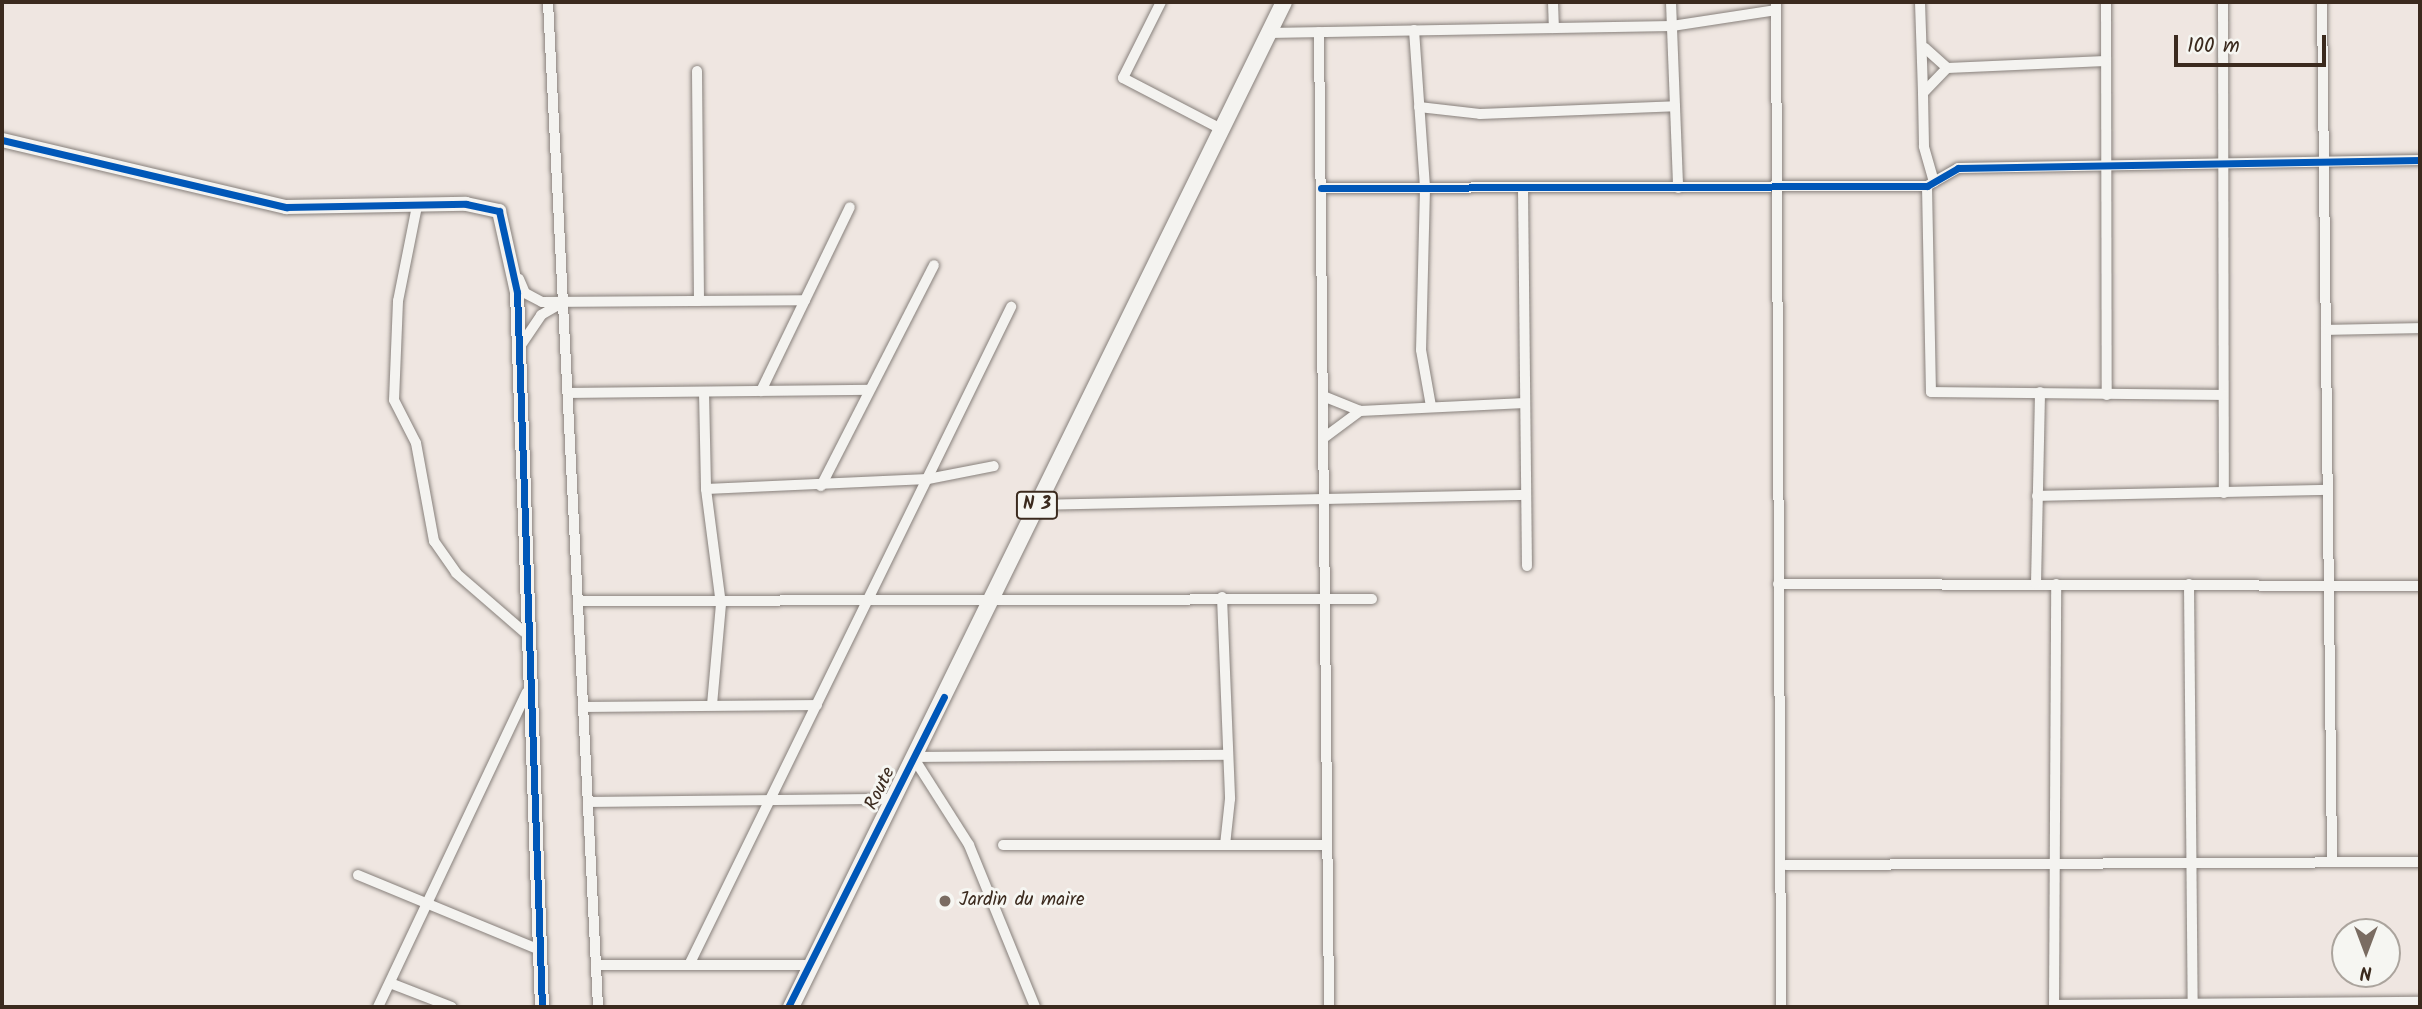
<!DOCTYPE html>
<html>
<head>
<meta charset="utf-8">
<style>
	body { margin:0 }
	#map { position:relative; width:2422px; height:1009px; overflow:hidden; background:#efe6e1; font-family:Kalam,sans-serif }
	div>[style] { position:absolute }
	.roads { filter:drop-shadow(0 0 2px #87807b) drop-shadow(0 0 2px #87807b) }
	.street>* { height:10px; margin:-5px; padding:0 5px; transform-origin:5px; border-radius:5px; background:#f4f3f0 }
	.secondary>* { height:14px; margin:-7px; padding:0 7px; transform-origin:7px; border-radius:7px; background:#f4f3f0 }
	.primary>* { height:16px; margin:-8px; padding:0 8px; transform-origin:8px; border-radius:8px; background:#f4f3f0 }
	.cycleway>* { height:7px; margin:-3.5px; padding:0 3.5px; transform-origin:3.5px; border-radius:3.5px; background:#0057b8 }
	.dots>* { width:19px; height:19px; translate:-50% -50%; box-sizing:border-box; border:4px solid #f6f6f2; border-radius:50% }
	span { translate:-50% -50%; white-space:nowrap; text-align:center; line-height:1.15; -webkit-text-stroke:6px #f6f6f2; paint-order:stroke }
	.shield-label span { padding:2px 5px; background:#f6f6f2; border:2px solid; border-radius:5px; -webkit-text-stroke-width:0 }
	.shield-label { font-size:18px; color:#3b2a1e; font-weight:700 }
	.street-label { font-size:19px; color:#3b2a1e }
	.poi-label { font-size:19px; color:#3b2a1e }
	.left { translate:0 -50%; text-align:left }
	.frame { position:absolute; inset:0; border:4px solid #3b2a1e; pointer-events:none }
	.north { position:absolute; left:2331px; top:918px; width:70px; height:70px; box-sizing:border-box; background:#f6f6f2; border:2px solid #aba49d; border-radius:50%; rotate:180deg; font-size:19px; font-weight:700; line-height:28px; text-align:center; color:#3b2a1e }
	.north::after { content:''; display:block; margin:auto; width:24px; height:32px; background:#7a6c62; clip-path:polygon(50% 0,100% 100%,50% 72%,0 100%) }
	.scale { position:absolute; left:2174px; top:35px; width:152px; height:32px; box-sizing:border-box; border:4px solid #3b2a1e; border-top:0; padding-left:9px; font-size:21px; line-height:24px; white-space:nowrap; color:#3b2a1e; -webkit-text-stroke:5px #f6f6f2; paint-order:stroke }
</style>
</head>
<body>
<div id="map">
	<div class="roads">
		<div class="street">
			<i style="left:548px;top:2px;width:1006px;rotate:87.15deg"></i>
			<i style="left:1161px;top:2px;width:85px;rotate:116.6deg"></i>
			<i style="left:1123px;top:78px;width:110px;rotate:27.5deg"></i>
			<i style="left:1553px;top:2px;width:26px;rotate:88deg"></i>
			<i style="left:1671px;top:2px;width:186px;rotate:87.8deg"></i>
			<i style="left:1776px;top:2px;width:1005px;rotate:89.71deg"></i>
			<i style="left:1920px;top:2px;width:91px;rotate:88.1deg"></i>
			<i style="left:2106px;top:2px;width:393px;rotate:89.9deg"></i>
			<i style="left:2223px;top:2px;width:491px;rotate:89.9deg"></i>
			<i style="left:2322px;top:2px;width:860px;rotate:89.33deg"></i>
			<i style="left:1414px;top:30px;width:158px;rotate:86deg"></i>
			<i style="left:1425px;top:188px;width:162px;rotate:91.4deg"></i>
			<i style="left:1421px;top:350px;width:57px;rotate:79.9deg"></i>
			<i style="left:1319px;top:32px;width:975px;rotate:89.41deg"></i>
			<i style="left:1268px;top:33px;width:404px;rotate:-1deg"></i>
			<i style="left:1672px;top:26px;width:105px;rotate:-8.7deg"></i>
			<i style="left:1925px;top:48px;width:30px;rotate:42deg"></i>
			<i style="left:697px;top:71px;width:230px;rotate:89.5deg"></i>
			<i style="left:1419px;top:107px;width:61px;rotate:6.5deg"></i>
			<i style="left:1480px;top:114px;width:195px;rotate:-2.3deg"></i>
			<i style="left:1934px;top:182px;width:37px;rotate:-106deg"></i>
			<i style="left:1924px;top:146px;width:53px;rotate:-91.1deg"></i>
			<i style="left:1923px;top:93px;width:35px;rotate:-46deg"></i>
			<i style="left:1947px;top:68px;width:159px;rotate:-2.5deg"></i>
			<i style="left:1927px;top:186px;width:206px;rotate:88.9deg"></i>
			<i style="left:1931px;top:392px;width:292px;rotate:0.6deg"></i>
			<i style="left:1321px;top:188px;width:606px;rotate:-0.19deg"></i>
			<i style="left:1927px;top:186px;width:36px;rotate:-30deg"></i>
			<i style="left:1958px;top:168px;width:462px;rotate:-1deg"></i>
			<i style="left:1523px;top:188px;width:378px;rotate:89.4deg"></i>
			<i style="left:417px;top:206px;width:97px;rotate:101.3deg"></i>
			<i style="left:398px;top:301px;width:99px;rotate:92.3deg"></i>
			<i style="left:394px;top:400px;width:48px;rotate:62.9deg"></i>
			<i style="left:416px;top:443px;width:100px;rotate:79.6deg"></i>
			<i style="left:434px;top:541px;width:39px;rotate:55deg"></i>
			<i style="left:456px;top:573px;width:90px;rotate:40.9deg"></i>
			<i style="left:519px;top:279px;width:15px;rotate:67deg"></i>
			<i style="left:525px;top:293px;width:19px;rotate:28deg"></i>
			<i style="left:542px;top:302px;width:263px;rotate:-0.4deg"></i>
			<i style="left:2326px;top:330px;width:94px;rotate:-1.2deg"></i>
			<i style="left:519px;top:348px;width:40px;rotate:-56deg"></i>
			<i style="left:541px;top:315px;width:22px;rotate:-30deg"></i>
			<i style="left:761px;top:391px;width:204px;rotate:-64.2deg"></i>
			<i style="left:704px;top:392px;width:97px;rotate:88.8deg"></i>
			<i style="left:706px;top:489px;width:116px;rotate:82.6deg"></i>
			<i style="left:721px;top:604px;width:100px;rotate:95.1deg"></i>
			<i style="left:570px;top:393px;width:299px;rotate:-0.6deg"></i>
			<i style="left:1323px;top:396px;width:40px;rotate:22deg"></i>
			<i style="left:1360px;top:411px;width:165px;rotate:-2.8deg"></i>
			<i style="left:1325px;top:437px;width:44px;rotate:-36.6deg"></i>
			<i style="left:821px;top:486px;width:248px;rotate:-62.9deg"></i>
			<i style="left:706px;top:489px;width:222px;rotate:-2.6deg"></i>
			<i style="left:928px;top:479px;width:67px;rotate:-11.1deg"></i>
			<i style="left:2037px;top:496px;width:289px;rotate:-1.2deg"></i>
			<i style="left:1037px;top:505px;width:489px;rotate:-1.2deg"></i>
			<i style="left:1778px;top:584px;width:642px;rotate:0.18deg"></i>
			<i style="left:2036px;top:584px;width:192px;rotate:-88.8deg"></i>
			<i style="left:2189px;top:584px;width:423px;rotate:89.5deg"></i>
			<i style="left:1222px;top:597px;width:202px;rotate:87.7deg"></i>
			<i style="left:1230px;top:799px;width:46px;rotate:96.2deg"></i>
			<i style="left:581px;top:601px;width:791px;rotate:-0.14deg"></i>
			<i style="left:586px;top:707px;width:231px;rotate:-0.5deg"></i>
			<i style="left:913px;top:757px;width:314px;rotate:-0.4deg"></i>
			<i style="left:913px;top:757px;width:104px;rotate:57.5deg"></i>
			<i style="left:969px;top:845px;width:175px;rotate:67.8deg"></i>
			<i style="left:591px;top:802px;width:301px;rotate:-0.6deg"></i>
			<i style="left:1003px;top:845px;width:323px"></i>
			<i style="left:1786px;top:865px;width:634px;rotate:-0.27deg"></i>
			<i style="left:358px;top:875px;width:197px;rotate:22.4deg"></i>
			<i style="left:597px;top:965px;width:214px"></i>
			<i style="left:689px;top:965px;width:733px;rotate:-63.92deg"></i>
			<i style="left:390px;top:983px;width:66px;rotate:21.2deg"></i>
			<i style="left:2054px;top:1005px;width:366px;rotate:-0.5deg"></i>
			<i style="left:378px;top:1007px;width:348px;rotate:-64.7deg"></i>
			<i style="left:2054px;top:1007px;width:423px;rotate:-89.7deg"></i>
		</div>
		<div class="secondary">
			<i style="left:2px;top:140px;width:292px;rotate:13.3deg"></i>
			<i style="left:286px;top:207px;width:180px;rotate:-1deg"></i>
			<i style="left:466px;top:204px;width:34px;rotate:12deg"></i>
			<i style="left:499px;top:211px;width:83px;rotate:77.5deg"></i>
			<i style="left:517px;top:292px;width:715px;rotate:88deg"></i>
		</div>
		<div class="primary">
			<i style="left:791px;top:1007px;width:1119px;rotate:-63.87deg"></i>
		</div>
	</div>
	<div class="cycleway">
		<i style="left:2px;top:140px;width:292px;rotate:13.3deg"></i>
		<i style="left:286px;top:207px;width:180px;rotate:-1deg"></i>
		<i style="left:466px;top:204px;width:34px;rotate:12deg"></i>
		<i style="left:499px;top:211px;width:83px;rotate:77.5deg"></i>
		<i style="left:517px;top:292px;width:715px;rotate:88deg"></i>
		<i style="left:1321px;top:188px;width:606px;rotate:-0.19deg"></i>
		<i style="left:1927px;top:186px;width:36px;rotate:-30deg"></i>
		<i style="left:1958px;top:168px;width:462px;rotate:-1deg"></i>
		<i style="left:788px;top:1007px;width:347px;rotate:-63.3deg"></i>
	</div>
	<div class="dots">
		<i style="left:945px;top:901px;background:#7a6c62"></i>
	</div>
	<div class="shield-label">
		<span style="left:1037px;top:505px">N 3</span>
	</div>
	<div class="street-label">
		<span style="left:881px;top:789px;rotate:-64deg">Route</span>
	</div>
	<div class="poi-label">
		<span class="left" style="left:959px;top:901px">Jardin du maire</span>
	</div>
	<div class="frame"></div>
	<div class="north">N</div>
	<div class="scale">100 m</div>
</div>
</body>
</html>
